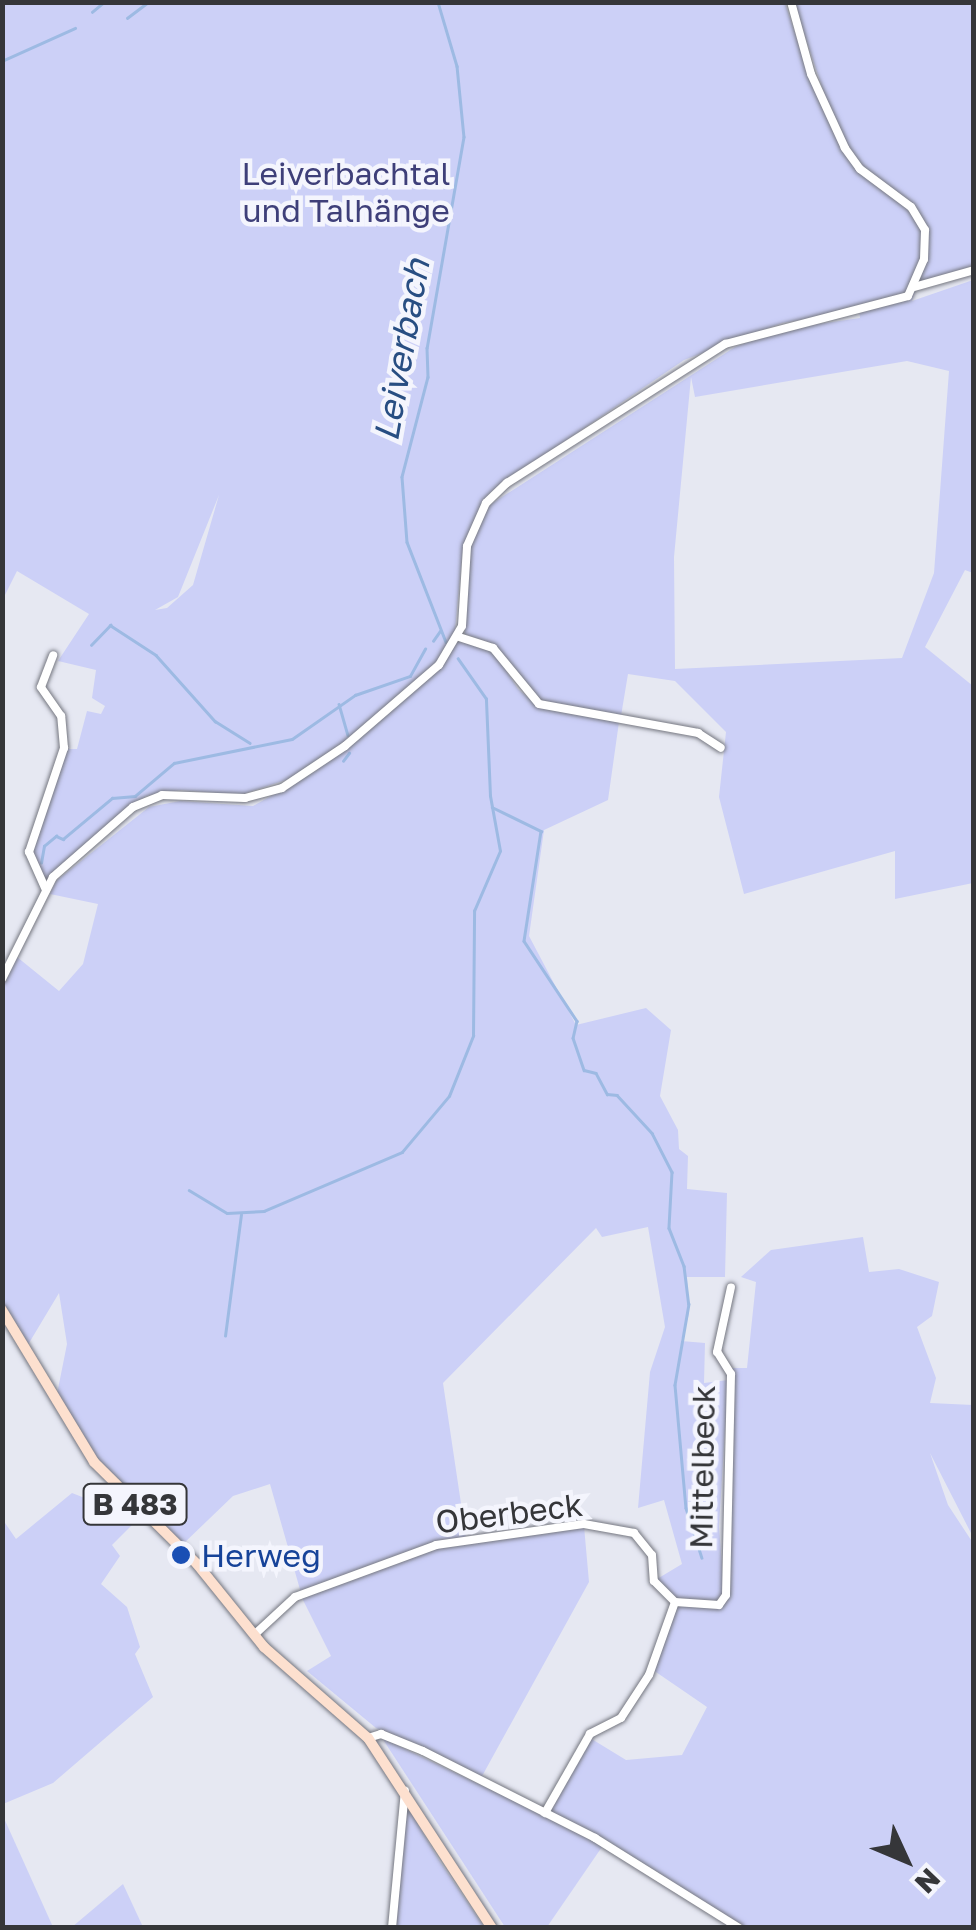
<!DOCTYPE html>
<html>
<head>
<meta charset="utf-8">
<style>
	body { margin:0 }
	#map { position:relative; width:976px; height:1930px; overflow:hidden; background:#e6e8f2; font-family:"Golos Text",sans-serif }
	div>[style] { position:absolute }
	.green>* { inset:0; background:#ccd0f7 }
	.stream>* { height:2.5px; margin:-1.25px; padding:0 1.25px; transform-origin:1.25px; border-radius:1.25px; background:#9dbae3 }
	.roads { filter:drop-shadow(0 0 2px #757780) drop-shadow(0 0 2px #757780) }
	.minor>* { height:8px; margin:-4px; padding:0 4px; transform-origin:4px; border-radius:4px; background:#fff }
	.major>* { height:10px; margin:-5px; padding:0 5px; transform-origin:5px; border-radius:5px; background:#fde0cf }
	.dots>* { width:28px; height:28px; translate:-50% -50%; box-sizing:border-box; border:5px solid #f4f5fd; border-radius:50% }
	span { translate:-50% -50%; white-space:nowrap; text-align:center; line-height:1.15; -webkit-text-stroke:9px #f4f5fd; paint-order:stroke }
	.shield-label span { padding:2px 8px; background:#f4f5fd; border:2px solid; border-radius:8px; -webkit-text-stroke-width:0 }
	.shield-label { font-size:30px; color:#353639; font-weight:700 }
	.park-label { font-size:32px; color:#3e3f79 }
	.street-label { font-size:32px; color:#353639 }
	.transit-label { font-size:32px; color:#164399 }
	.left { translate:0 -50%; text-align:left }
	.water-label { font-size:35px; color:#284e82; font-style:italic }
	.frame { position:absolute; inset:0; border:5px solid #353639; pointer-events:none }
	.north { position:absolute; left:856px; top:1810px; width:100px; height:100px; -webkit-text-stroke:8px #f4f5fd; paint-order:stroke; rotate:134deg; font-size:28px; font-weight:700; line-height:40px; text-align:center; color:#353639 }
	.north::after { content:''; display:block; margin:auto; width:35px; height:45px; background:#353639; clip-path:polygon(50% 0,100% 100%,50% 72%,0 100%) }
</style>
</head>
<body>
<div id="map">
	<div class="green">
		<i style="clip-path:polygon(evenodd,3px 3px,785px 3px,809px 76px,843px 150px,794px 3px,973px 3px,973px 268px,918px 284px,912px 301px,973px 280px,973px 573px,965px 570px,925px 647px,973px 686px,973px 883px,895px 899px,895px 851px,744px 894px,719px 797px,726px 732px,675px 681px,628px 674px,621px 716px,540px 702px,493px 644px,465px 634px,466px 555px,488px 506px,735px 347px,783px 329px,860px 318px,859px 310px,782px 323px,684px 360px,492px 491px,462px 555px,454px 641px,491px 648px,518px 689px,537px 705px,619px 722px,608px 800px,544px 830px,529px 936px,576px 1025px,646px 1008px,671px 1030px,660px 1096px,678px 1130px,679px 1149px,688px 1156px,687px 1189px,727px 1193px,725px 1277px,687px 1277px,689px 1314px,681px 1341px,705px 1343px,704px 1383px,728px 1380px,719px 1527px,725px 1602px,731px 1368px,747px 1368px,756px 1282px,741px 1277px,771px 1250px,863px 1237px,869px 1272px,899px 1269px,939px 1282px,932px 1316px,917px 1327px,936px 1378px,930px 1403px,973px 1405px,973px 1537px,930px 1453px,948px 1505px,973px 1543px,973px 1927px,746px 1927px,548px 1811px,590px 1738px,626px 1760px,682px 1755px,707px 1707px,653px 1670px,673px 1599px,657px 1579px,682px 1564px,664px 1500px,638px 1508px,650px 1372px,665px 1327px,648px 1227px,602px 1237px,596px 1228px,443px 1383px,466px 1537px,301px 1593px,270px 1484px,233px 1496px,182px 1545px,95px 1462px,56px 1399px,67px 1344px,59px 1293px,26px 1348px,3px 1307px,3px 986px,17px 957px,59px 991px,83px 964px,98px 904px,50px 894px,56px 881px,149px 807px,180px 801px,253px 806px,319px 769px,240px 795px,181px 790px,146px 796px,46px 883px,29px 851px,65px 749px,77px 749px,87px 711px,101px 714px,105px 706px,92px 698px,96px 670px,58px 661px,89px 614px,17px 571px,3px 599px,3px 3px,907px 361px,949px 371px,934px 573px,902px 658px,675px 669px,674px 557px,691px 377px,695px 397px,907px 361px,3px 3px,219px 495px,193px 585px,167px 608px,155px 610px,178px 597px,219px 495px)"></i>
		<i style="clip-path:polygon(72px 1493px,138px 1519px,112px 1545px,120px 1556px,101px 1584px,127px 1607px,140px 1647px,135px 1654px,153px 1697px,53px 1783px,3px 1804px,3px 1520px,16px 1539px)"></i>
		<i style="clip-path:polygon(584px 1526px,589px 1582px,481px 1778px,376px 1728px,307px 1671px,331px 1656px,301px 1596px,436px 1546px)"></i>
		<i style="clip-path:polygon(382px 1738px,604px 1844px,547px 1927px,505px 1927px)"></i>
		<i style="clip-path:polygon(404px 1801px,439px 1860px,484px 1927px,393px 1928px)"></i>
		<i style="clip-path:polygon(3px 1816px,53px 1927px,3px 1927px)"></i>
		<i style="clip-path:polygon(123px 1884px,143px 1927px,72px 1927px)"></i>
	</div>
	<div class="stream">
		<i style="left:438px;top:2px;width:67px;rotate:73.5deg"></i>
		<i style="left:457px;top:66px;width:71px;rotate:84.4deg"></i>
		<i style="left:464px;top:137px;width:214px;rotate:99.9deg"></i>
		<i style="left:427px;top:348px;width:29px;rotate:88deg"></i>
		<i style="left:428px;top:377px;width:103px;rotate:104.6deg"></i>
		<i style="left:402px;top:477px;width:65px;rotate:85.6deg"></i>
		<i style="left:407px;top:542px;width:107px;rotate:68.7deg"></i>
		<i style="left:92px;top:12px;width:16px;rotate:-40deg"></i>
		<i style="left:127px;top:18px;width:26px;rotate:-37deg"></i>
		<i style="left:2px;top:61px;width:80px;rotate:-24.3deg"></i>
		<i style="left:433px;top:641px;width:12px;rotate:-55deg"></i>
		<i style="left:91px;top:645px;width:28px;rotate:-46deg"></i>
		<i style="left:110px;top:625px;width:55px;rotate:33.1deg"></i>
		<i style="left:156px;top:655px;width:89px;rotate:48.2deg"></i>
		<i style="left:215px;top:721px;width:41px;rotate:32.2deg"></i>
		<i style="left:339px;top:704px;width:32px;rotate:74deg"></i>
		<i style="left:343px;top:761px;width:10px;rotate:-53deg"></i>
		<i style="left:492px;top:807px;width:55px;rotate:26.1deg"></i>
		<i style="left:541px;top:831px;width:111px;rotate:98.8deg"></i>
		<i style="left:524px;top:941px;width:96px;rotate:56.5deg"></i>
		<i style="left:577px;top:1021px;width:17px;rotate:103deg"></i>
		<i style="left:573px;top:1038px;width:34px;rotate:71deg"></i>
		<i style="left:584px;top:1070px;width:12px;rotate:14deg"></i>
		<i style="left:596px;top:1073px;width:24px;rotate:62deg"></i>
		<i style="left:607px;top:1094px;width:10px;rotate:6deg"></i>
		<i style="left:617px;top:1095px;width:52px;rotate:47.4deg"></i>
		<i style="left:652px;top:1133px;width:44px;rotate:62.9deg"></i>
		<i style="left:672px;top:1172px;width:56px;rotate:93.1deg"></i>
		<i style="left:669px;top:1228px;width:41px;rotate:68.5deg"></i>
		<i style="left:684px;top:1266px;width:38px;rotate:83deg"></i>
		<i style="left:689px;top:1304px;width:82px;rotate:99.8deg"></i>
		<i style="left:675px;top:1385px;width:123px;rotate:84.9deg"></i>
		<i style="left:686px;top:1508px;width:52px;rotate:72.3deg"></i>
		<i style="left:41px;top:863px;width:17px;rotate:-80deg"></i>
		<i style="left:44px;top:846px;width:16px;rotate:-40deg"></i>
		<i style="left:56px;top:836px;width:8px;rotate:23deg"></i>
		<i style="left:63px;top:839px;width:64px;rotate:-39.9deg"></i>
		<i style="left:112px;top:798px;width:23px;rotate:-5deg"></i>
		<i style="left:135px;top:796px;width:51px;rotate:-40.2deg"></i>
		<i style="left:174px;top:763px;width:120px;rotate:-11.5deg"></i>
		<i style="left:292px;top:739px;width:77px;rotate:-34.9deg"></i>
		<i style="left:355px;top:695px;width:58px;rotate:-19.1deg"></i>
		<i style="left:410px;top:676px;width:31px;rotate:-61deg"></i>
		<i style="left:189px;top:1190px;width:44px;rotate:31.2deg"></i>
		<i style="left:227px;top:1213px;width:37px;rotate:-3deg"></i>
		<i style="left:264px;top:1211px;width:150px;rotate:-23.1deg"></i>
		<i style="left:402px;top:1152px;width:73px;rotate:-50deg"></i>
		<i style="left:449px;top:1096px;width:65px;rotate:-68.2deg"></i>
		<i style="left:473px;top:1036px;width:125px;rotate:-89.5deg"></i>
		<i style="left:474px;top:911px;width:65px;rotate:-66.6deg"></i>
		<i style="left:500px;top:851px;width:56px;rotate:-100.3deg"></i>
		<i style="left:490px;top:796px;width:97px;rotate:-92.4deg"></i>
		<i style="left:486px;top:699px;width:49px;rotate:-125deg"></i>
		<i style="left:225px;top:1336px;width:122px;rotate:-82.5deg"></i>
	</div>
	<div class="roads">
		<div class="minor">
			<i style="left:914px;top:287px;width:62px;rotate:-15.8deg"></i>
			<i style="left:459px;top:637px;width:36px;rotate:18deg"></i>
			<i style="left:493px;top:648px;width:72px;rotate:50.6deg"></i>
			<i style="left:539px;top:704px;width:162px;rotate:10.3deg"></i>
			<i style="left:698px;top:733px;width:27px;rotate:33deg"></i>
			<i style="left:46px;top:890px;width:42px;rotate:-114.1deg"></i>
			<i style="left:29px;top:852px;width:110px;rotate:-71.4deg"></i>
			<i style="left:64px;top:748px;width:32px;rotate:-95deg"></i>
			<i style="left:61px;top:716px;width:35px;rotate:-125deg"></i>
			<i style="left:41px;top:687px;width:34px;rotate:-69deg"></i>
			<i style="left:2px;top:979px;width:114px;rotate:-63.4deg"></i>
			<i style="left:53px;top:877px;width:106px;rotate:-41.2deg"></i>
			<i style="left:133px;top:807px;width:31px;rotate:-22deg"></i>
			<i style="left:162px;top:795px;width:83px;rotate:2.1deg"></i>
			<i style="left:245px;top:798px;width:38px;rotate:-15deg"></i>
			<i style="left:282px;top:788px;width:76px;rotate:-33.7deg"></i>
			<i style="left:345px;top:746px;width:124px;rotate:-40.8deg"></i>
			<i style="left:439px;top:665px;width:45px;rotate:-59.5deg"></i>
			<i style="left:462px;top:626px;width:80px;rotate:-86.4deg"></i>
			<i style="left:467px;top:546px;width:47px;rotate:-66.2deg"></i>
			<i style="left:486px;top:503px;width:29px;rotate:-44deg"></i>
			<i style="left:507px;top:483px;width:259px;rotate:-32.5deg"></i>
			<i style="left:725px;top:344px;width:189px;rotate:-14.7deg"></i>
			<i style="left:908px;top:296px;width:40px;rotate:-66.6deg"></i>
			<i style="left:924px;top:259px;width:29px;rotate:-88deg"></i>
			<i style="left:925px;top:230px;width:27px;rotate:-121deg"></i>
			<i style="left:911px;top:207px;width:64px;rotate:-143.3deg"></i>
			<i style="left:860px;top:169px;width:26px;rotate:-126deg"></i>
			<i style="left:845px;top:148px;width:81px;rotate:-114.7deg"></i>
			<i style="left:811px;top:74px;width:75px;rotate:-105.5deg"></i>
			<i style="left:675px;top:1602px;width:44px;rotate:3.9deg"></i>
			<i style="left:719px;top:1605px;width:12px;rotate:-55deg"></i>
			<i style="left:726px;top:1595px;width:221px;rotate:-88.7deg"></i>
			<i style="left:731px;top:1374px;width:26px;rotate:-122deg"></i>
			<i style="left:717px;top:1352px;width:66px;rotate:-77.8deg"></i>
			<i style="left:254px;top:1635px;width:56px;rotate:-42.8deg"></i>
			<i style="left:295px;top:1597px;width:150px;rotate:-20.2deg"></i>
			<i style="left:436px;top:1545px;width:149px;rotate:-8.1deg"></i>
			<i style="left:584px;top:1524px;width:51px;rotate:10.2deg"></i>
			<i style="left:634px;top:1533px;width:28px;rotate:51deg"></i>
			<i style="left:652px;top:1555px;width:26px;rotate:86deg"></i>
			<i style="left:654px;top:1581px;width:30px;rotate:45deg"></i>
			<i style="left:675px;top:1602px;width:77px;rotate:109.6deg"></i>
			<i style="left:649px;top:1675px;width:51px;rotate:123.1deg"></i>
			<i style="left:621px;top:1718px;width:35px;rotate:153deg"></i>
			<i style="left:590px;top:1734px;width:91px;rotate:119.7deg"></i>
			<i style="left:368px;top:1738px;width:14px;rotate:-17deg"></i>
			<i style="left:381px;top:1734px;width:45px;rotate:22deg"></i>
			<i style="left:423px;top:1751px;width:193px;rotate:26.8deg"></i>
			<i style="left:595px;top:1838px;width:170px;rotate:32deg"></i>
			<i style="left:392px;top:1928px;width:138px;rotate:-84.6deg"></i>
		</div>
		<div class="major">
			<i style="left:2px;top:1310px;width:178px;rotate:58.8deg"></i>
			<i style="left:94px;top:1462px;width:145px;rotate:44.7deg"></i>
			<i style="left:197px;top:1564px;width:107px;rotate:51.1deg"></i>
			<i style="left:264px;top:1647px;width:138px;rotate:41.2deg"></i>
			<i style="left:368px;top:1738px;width:227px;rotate:56.9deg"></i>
		</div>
	</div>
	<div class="dots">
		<i style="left:181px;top:1555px;background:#1a4fb4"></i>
	</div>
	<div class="shield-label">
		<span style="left:135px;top:1504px">B 483</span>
	</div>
	<div class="park-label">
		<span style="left:346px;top:192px">Leiverbachtal<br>und Talhänge</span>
	</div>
	<div class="street-label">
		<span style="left:702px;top:1467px;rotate:-89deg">Mittelbeck</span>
		<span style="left:509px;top:1513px;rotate:-7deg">Oberbeck</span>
	</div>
	<div class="transit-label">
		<span class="left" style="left:201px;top:1555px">Herweg</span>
	</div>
	<div class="water-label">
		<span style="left:401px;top:350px;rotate:-80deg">Leiverbach</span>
	</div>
	<div class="frame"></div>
	<div class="north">N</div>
</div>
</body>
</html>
